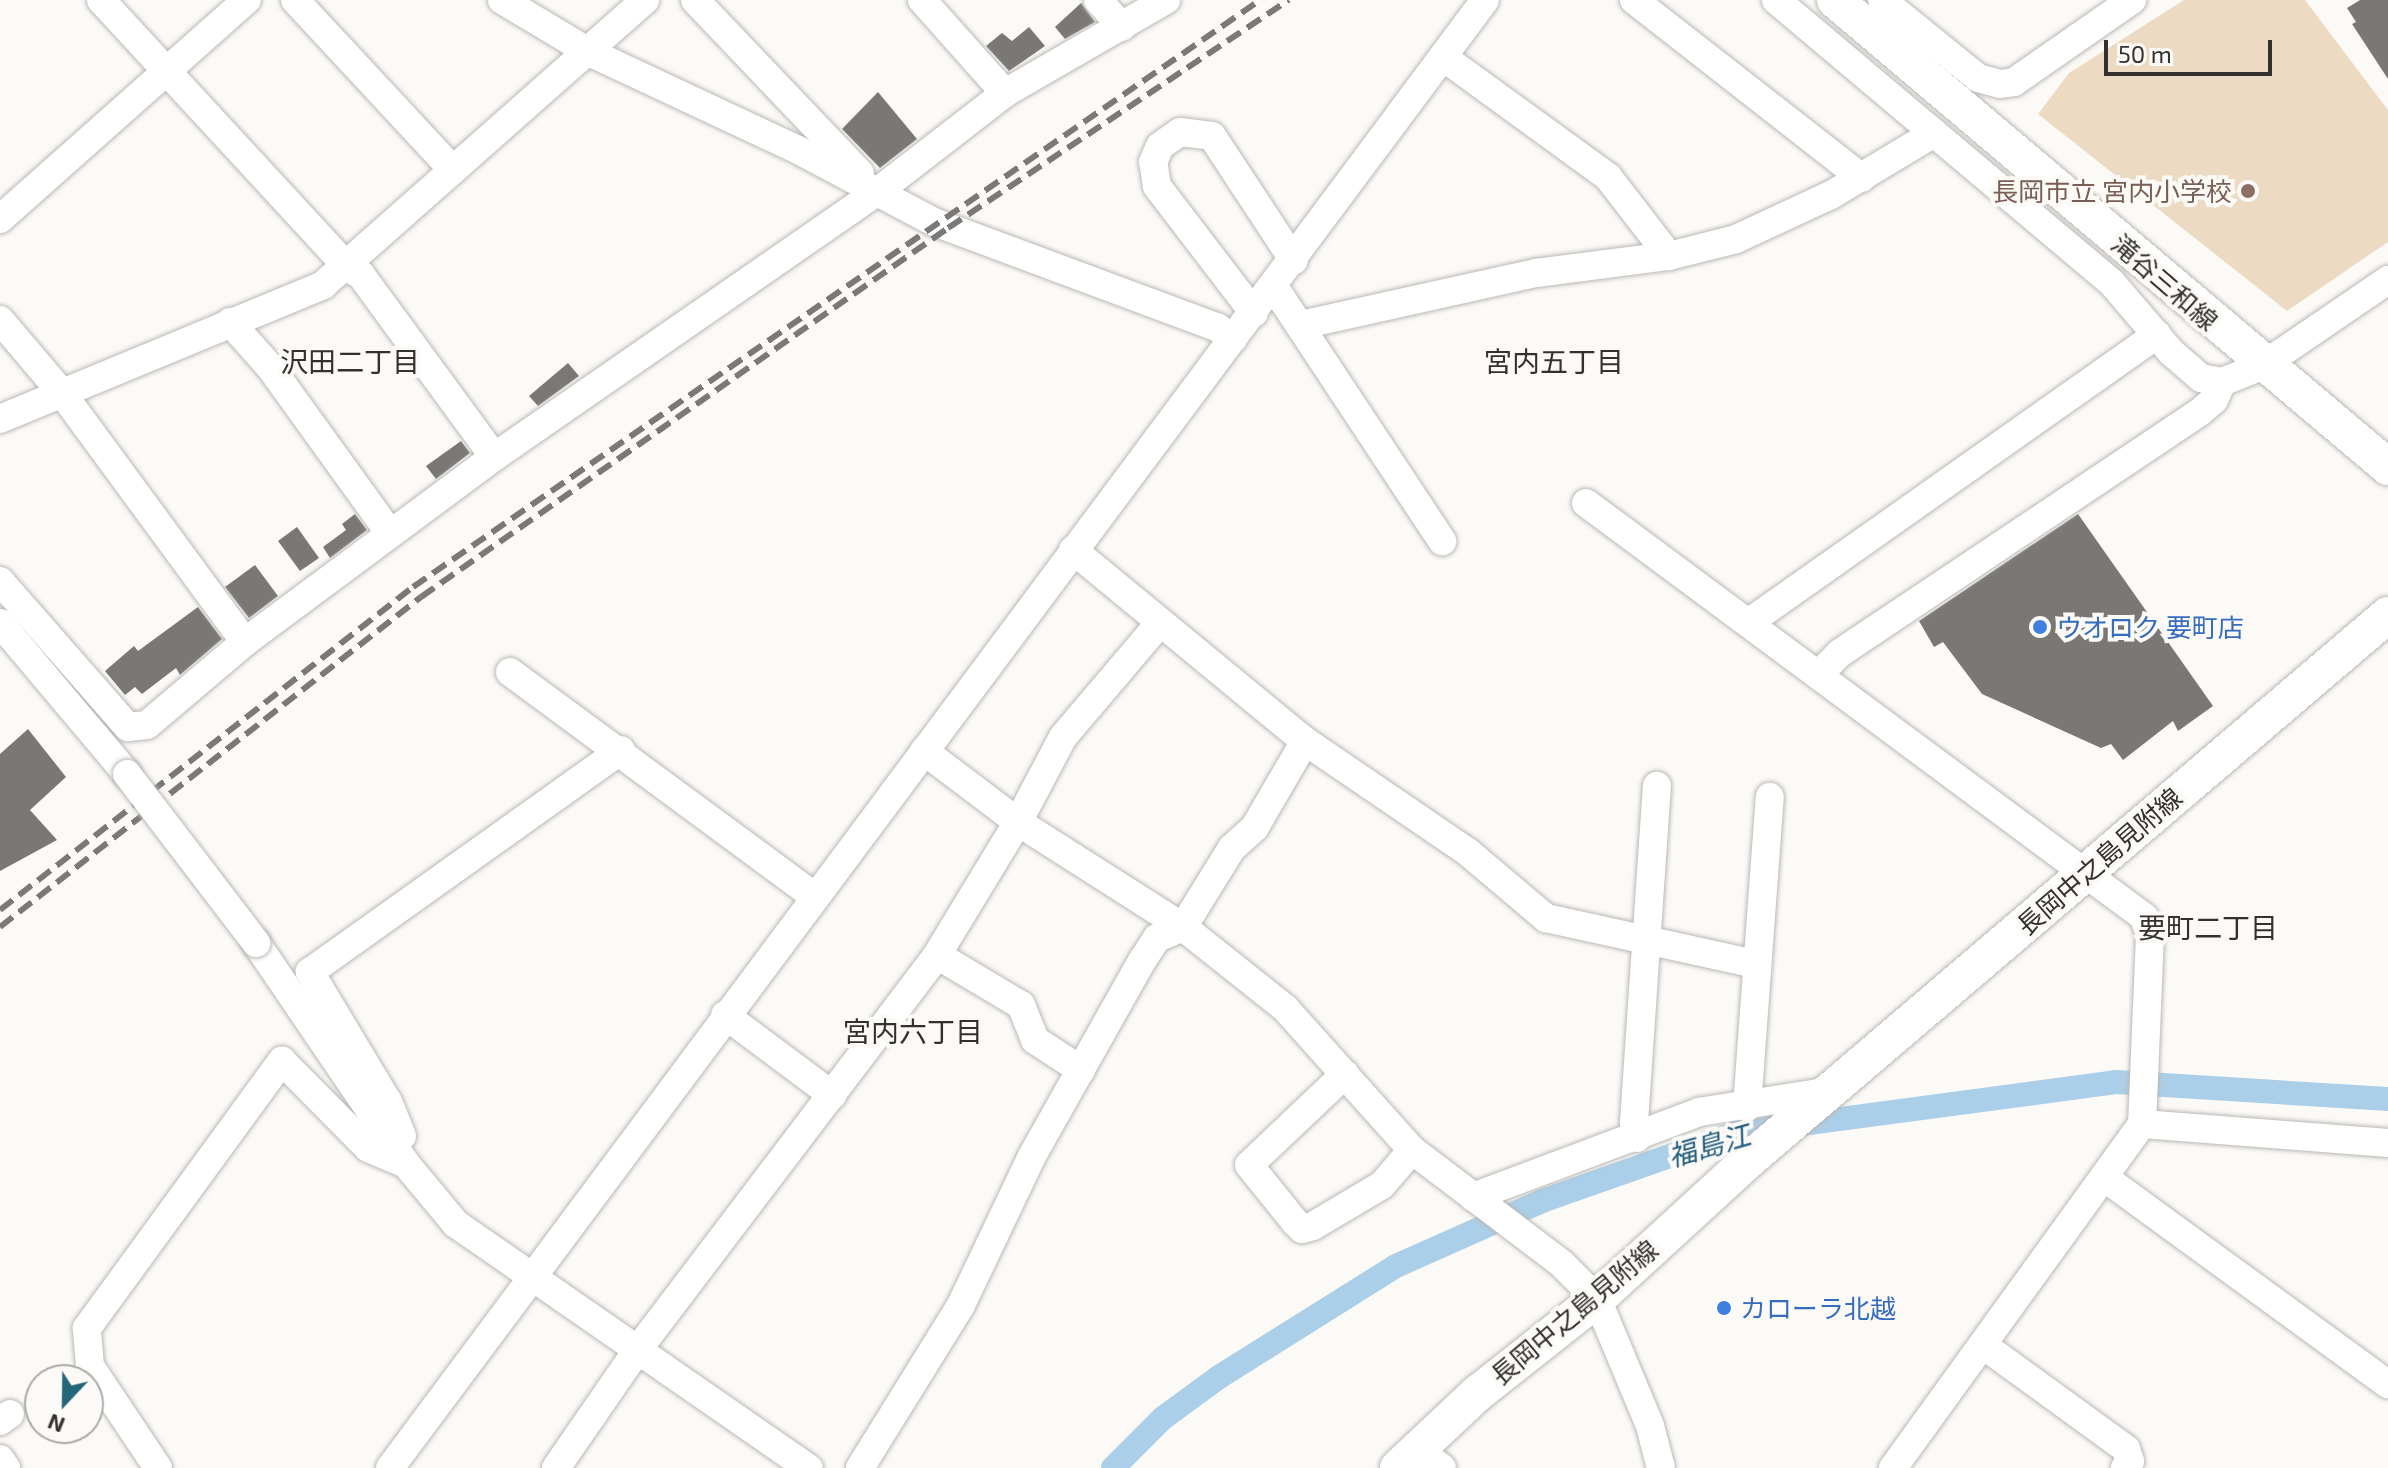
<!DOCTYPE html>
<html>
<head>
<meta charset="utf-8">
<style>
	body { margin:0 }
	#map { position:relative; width:2388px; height:1468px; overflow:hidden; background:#fcfaf7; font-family:"Exo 2","Noto Sans JP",sans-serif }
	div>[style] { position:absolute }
	.green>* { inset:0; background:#ecdbc2 }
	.canal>* { height:24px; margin:-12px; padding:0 12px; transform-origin:12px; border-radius:12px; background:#abcfe9 }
	.building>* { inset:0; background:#7a7875 }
	.roads { filter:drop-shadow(0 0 2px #bab8b5) drop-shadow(0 0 2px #bab8b5) }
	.minor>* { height:28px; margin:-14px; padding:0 14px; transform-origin:14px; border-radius:14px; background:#fff }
	.major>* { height:36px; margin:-18px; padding:0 18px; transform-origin:18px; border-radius:18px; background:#fff }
	.rail>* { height:6px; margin-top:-3px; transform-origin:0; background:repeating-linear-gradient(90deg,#7b7978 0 16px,transparent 0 24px) }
	.bridges { filter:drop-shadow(0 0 2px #bab8b5) drop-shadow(0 0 2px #bab8b5) }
	.minor-bridge>* { height:28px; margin:-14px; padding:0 14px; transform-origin:14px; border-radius:14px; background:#fff }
	.dots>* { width:22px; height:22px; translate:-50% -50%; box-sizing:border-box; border:4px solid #fcfaf7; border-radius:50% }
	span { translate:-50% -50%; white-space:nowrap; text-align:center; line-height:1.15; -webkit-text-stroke:8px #fcfaf7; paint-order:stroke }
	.education-label { font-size:26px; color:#785e54 }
	.right { translate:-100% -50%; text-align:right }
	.street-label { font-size:26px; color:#323130 }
	.shop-label { font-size:26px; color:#366cbe }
	.left { translate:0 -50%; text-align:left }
	.neighbourhood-label { font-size:28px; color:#323130 }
	.water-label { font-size:28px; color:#215c7f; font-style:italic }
	.north { position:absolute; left:24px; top:1364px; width:80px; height:80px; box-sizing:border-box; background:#fcfaf7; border:2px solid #abaaa7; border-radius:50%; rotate:202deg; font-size:22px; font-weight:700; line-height:32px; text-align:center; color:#323130 }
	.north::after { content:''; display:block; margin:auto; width:28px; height:36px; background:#25677a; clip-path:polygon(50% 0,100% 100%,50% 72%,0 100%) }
	.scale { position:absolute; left:2104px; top:40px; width:168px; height:36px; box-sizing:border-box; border:4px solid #323130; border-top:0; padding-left:10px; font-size:24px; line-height:28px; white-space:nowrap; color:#323130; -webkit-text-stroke:6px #fcfaf7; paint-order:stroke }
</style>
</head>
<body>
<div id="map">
	<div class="green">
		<i style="clip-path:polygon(2184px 0,2305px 0,2388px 110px,2388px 242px,2287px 311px,2038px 114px,2069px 73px)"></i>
	</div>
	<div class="canal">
		<i style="left:1113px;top:1468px;width:71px;rotate:-45deg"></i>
		<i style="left:1163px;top:1418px;width:69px;rotate:-36.2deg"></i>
		<i style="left:1219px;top:1377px;width:209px;rotate:-32.1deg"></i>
		<i style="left:1396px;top:1266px;width:160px;rotate:-24deg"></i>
		<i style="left:1542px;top:1201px;width:205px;rotate:-19.4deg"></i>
		<i style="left:1735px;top:1133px;width:384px;rotate:-7.6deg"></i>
		<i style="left:2116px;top:1082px;width:273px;rotate:3.6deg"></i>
	</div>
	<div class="building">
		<i style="clip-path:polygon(2360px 0,2388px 0,2388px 79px,2352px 24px,2356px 22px,2347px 8px)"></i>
		<i style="clip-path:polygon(1081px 3px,1095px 22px,1065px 39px,1055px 27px)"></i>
		<i style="clip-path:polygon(1029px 27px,1045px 46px,1009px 71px,986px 46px,1002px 33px,1012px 41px)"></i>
		<i style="clip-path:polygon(878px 92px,917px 139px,880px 168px,842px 129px)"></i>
		<i style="clip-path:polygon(568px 363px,579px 376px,538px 406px,529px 396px)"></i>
		<i style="clip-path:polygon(461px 441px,470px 453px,436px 479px,426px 466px)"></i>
		<i style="clip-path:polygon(355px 514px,367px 530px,330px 558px,323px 547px,346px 530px,342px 524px)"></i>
		<i style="clip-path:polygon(2078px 514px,2213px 706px,2178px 731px,2173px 721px,2123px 760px,2111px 744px,2101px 748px,1982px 694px,1943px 642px,1934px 647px,1919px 621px)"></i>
		<i style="clip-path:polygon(297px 527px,319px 558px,300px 571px,278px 541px)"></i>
		<i style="clip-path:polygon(255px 565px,278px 596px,249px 618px,225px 587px)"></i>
		<i style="clip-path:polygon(198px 607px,222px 639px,180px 675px,176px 668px,142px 694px,135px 687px,125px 695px,105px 671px,134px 646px,138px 651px)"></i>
		<i style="clip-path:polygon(28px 729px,66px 777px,30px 810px,57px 840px,0 871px,0 754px)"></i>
	</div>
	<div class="roads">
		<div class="minor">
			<i style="left:101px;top:0;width:364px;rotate:47.3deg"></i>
			<i style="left:348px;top:268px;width:15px;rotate:28deg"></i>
			<i style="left:361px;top:275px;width:225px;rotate:53.8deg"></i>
			<i style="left:295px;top:0;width:232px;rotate:47.1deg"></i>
			<i style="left:502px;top:0;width:101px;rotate:30.9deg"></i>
			<i style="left:589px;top:52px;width:231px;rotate:25.1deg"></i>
			<i style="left:798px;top:150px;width:154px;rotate:27.9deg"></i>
			<i style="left:934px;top:222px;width:302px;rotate:20.4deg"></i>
			<i style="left:1217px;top:327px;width:20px;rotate:37deg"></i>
			<i style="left:695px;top:0;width:239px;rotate:46.4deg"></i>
			<i style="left:922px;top:0;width:125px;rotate:48.3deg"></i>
			<i style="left:1098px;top:0;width:36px;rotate:48deg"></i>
			<i style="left:1634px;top:0;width:289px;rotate:38deg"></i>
			<i style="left:1776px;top:0;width:439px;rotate:40.1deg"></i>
			<i style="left:2112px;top:283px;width:91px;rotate:49.5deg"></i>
			<i style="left:2171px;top:352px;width:40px;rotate:41deg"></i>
			<i style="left:2201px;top:378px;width:21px;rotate:11deg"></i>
			<i style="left:2222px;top:382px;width:43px;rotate:-21.8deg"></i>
			<i style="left:2262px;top:366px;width:153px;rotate:-34.3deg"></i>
			<i style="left:1882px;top:0;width:124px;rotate:39.1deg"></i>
			<i style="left:1978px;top:78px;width:23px;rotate:15deg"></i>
			<i style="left:2000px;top:84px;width:14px;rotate:-8deg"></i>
			<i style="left:2014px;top:82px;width:144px;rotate:-34.8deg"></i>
			<i style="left:1443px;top:57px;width:204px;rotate:36deg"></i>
			<i style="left:1608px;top:177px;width:100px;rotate:52.3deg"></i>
			<i style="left:0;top:219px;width:330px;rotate:-41.6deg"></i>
			<i style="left:1274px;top:287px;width:305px;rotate:56.5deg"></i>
			<i style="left:1254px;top:313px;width:160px;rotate:-127.4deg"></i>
			<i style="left:1157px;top:186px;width:24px;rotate:-99deg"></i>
			<i style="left:1153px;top:162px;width:17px;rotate:-66deg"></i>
			<i style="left:1160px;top:146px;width:24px;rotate:-35deg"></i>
			<i style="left:1180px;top:132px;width:32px;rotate:7deg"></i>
			<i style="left:1212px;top:136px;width:149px;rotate:56.7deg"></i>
			<i style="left:0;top:320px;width:96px;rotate:49.7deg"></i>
			<i style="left:62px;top:393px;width:309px;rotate:53.7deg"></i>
			<i style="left:230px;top:322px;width:60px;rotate:48.4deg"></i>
			<i style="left:270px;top:367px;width:203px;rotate:54.2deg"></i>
			<i style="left:1301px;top:325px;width:241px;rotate:-12.5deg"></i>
			<i style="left:1536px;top:273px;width:134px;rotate:-7.3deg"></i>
			<i style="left:1669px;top:256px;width:69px;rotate:-14.2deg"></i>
			<i style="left:1736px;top:239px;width:105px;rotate:-24.9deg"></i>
			<i style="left:1831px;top:195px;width:120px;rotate:-31deg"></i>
			<i style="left:0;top:419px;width:350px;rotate:-22.5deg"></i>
			<i style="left:323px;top:285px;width:430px;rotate:-41.5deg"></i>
			<i style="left:1586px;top:503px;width:695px;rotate:36.57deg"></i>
			<i style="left:2144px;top:917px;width:19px;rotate:72deg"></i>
			<i style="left:2150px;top:935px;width:189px;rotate:92.4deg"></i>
			<i style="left:2142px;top:1124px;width:425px;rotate:125.9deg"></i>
			<i style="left:1073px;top:550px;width:301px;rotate:39.5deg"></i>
			<i style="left:1305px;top:741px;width:199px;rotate:34.3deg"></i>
			<i style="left:1469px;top:853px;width:101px;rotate:40.2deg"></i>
			<i style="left:1546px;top:918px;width:215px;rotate:12.4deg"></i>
			<i style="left:0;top:581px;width:194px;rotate:48.8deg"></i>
			<i style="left:128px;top:727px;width:19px;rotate:-6deg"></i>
			<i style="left:147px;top:725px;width:128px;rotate:-40.3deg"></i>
			<i style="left:245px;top:642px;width:310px;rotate:-36.6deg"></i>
			<i style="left:494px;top:457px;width:466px;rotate:-34.7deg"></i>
			<i style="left:877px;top:192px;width:162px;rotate:-37.7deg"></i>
			<i style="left:1005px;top:93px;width:186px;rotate:-30deg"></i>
			<i style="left:1751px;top:621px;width:497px;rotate:-35.2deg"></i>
			<i style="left:0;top:623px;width:197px;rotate:49.9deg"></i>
			<i style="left:510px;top:672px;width:378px;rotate:36.4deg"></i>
			<i style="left:1820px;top:673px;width:28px;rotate:-45deg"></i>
			<i style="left:1840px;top:653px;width:433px;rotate:-33.8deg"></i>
			<i style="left:2200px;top:412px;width:18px;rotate:-41deg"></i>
			<i style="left:2214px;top:400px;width:20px;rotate:-66deg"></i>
			<i style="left:924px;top:751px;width:118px;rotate:37.1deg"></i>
			<i style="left:1018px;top:822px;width:196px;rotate:32.5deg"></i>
			<i style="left:1183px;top:927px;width:130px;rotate:38.5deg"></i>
			<i style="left:1285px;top:1008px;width:191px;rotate:48.2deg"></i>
			<i style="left:1412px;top:1150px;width:188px;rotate:37.2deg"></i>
			<i style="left:1562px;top:1264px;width:49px;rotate:45deg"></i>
			<i style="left:1597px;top:1299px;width:138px;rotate:67.3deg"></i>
			<i style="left:1650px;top:1426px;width:43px;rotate:75.3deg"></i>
			<i style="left:256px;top:943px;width:267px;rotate:55.8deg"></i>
			<i style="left:406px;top:1164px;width:78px;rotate:50.2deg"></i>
			<i style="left:456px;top:1224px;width:429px;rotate:34.7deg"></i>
			<i style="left:937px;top:955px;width:98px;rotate:30.8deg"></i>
			<i style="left:1021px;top:1005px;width:38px;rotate:68deg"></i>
			<i style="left:1035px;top:1040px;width:55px;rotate:33.1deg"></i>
			<i style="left:725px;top:1015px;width:134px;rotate:36.8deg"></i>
			<i style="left:1345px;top:1074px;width:132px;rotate:136.5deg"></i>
			<i style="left:1249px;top:1165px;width:73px;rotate:51.1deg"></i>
			<i style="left:1295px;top:1222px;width:10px;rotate:45deg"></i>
			<i style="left:1302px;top:1229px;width:11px;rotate:-15deg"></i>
			<i style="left:1313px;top:1226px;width:80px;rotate:-30.7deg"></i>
			<i style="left:1382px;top:1185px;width:46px;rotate:-49.4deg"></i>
			<i style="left:1747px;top:1107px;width:311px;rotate:-85.8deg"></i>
			<i style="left:2142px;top:1124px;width:247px;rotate:4.4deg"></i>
			<i style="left:402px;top:1136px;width:37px;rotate:-112deg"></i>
			<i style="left:388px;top:1102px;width:152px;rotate:-121deg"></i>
			<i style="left:310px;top:972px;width:382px;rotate:-35.5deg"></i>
			<i style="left:1637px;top:1138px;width:16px;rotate:-101deg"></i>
			<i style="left:1634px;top:1122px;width:337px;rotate:-86.1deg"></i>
			<i style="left:2105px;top:1178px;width:350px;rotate:36.1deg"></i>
			<i style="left:1473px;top:1197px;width:241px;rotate:-20.6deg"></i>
			<i style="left:1699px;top:1112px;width:134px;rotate:-9deg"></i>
			<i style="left:1983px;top:1345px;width:177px;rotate:36deg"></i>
			<i style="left:2126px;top:1449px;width:13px;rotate:72deg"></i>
			<i style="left:2130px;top:1461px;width:9px;rotate:126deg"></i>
			<i style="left:0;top:1421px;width:12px;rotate:-35deg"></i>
			<i style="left:1421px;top:1452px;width:26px;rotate:37deg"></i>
			<i style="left:0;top:1459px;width:11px;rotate:56deg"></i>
			<i style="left:158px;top:1468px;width:123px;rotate:-123.7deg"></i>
			<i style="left:90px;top:1366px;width:38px;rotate:-95deg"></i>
			<i style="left:87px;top:1328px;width:331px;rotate:-53.9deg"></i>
			<i style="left:282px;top:1061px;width:122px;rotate:45.3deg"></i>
			<i style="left:368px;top:1148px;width:41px;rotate:22.8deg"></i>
			<i style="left:390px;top:1468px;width:1831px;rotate:-53.28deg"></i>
			<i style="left:556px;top:1468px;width:141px;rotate:-55.4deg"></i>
			<i style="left:636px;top:1352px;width:498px;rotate:-52.8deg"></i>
			<i style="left:937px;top:955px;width:156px;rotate:-58.7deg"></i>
			<i style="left:1018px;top:822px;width:96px;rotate:-62.1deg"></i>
			<i style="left:1063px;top:737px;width:148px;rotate:-49.7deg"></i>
			<i style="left:860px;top:1468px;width:192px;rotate:-58.2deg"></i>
			<i style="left:961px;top:1305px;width:165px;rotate:-64.5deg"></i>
			<i style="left:1032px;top:1156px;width:224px;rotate:-60.6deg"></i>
			<i style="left:1142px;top:961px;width:27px;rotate:-57deg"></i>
			<i style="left:1157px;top:938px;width:28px;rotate:-23deg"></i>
			<i style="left:1183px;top:927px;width:93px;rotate:-58.2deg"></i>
			<i style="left:1232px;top:848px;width:31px;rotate:-42deg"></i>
			<i style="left:1255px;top:827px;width:99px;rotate:-59.8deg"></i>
		</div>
		<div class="major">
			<i style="left:1835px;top:0;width:724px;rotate:40.18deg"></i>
			<i style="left:1398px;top:1468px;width:110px;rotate:-43.2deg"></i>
			<i style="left:1478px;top:1393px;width:152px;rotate:-38.3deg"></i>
			<i style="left:1597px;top:1299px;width:209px;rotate:-42.5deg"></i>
			<i style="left:1751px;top:1158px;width:837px;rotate:-40.45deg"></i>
		</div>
	</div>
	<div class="rail">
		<i style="left:0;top:910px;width:524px;rotate:-38.03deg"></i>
		<i style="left:413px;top:587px;width:1031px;rotate:-34.72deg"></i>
		<i style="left:0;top:927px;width:535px;rotate:-38.09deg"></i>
		<i style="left:421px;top:597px;width:643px;rotate:-35deg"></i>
		<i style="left:948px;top:228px;width:410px;rotate:-33.8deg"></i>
	</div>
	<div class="bridges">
		<div class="minor-bridge">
			<i style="left:127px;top:774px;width:213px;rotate:52.6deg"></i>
		</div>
	</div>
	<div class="dots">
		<i style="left:2248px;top:191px;background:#8d6e63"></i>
		<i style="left:2040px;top:627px;background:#3f7fe0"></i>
		<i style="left:1724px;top:1308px;background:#3f7fe0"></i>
	</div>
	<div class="education-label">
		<span class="right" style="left:2232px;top:191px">長岡市立 宮内小学校</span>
	</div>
	<div class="street-label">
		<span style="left:2165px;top:282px;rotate:41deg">滝谷三和線</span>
		<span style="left:2099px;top:861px;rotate:-41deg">長岡中之島見附線</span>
		<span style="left:1574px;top:1312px;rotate:-40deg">長岡中之島見附線</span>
	</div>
	<div class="shop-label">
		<span class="left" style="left:2056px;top:627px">ウオロク 要町店</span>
		<span class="left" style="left:1740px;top:1308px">カローラ北越</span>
	</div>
	<div class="neighbourhood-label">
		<span style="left:350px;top:361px">沢田二丁目</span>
		<span style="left:1554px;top:361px">宮内五丁目</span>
		<span style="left:2208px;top:927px">要町二丁目</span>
		<span style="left:913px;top:1031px">宮内六丁目</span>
	</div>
	<div class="water-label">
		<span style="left:1709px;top:1145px;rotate:-16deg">福島江</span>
	</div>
	<div class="north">N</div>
	<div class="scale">50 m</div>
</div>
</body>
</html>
